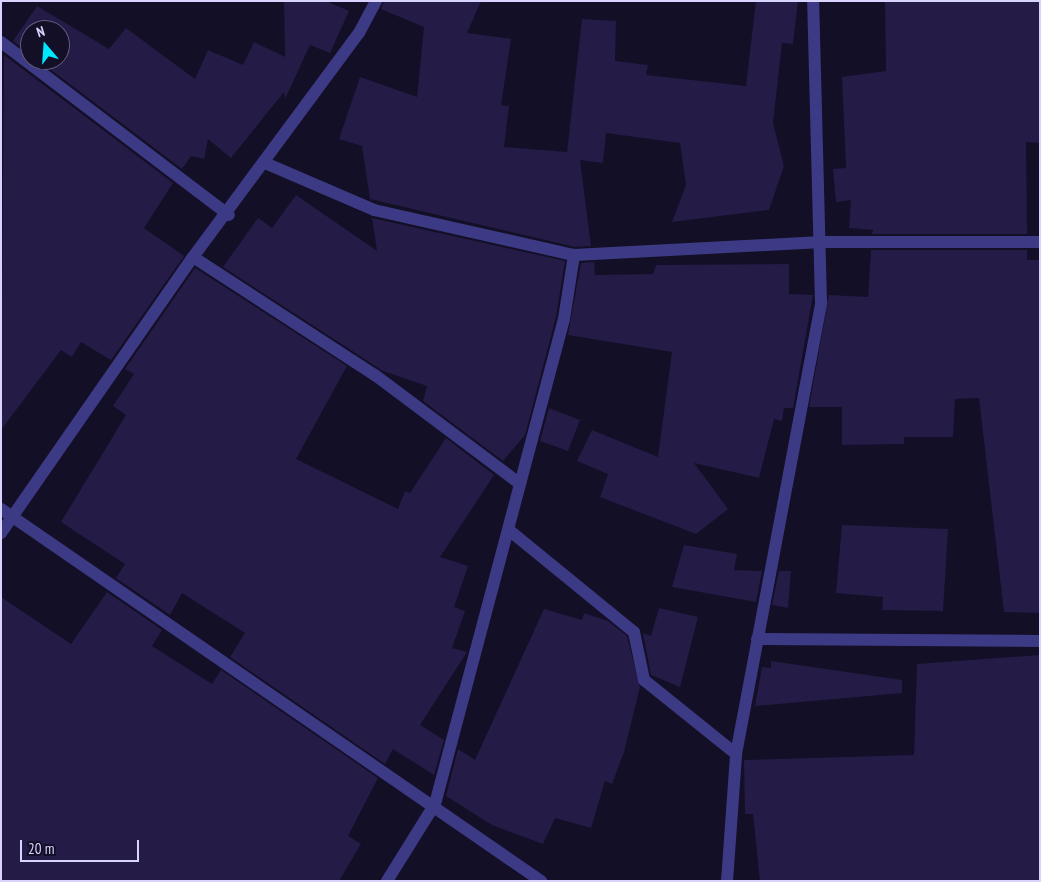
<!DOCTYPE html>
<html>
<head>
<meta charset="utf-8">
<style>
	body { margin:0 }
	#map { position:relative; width:1041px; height:882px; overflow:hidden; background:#130f26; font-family:"PT Sans Narrow",sans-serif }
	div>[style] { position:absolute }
	.building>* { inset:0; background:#241b47 }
	.minor>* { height:12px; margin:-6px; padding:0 6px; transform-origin:6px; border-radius:6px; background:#3d3a85 }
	span { translate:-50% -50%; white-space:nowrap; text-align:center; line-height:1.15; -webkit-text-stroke:4px #130f26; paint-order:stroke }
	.frame { position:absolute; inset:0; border:2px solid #d9d4ff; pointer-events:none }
	.north { position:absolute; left:20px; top:20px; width:50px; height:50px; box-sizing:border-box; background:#130f26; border:1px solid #625e7d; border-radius:50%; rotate:342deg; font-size:14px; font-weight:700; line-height:20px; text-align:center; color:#d9d4ff }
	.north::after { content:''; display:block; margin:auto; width:18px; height:22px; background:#00e5ff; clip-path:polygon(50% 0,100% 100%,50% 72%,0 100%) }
	.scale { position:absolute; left:20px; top:840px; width:119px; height:22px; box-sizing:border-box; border:2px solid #d9d4ff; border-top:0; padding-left:6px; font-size:15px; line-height:18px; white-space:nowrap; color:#d9d4ff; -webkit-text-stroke:4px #130f26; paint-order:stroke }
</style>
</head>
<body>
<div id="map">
	<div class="building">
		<i style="clip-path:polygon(284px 1px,326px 1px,349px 11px,330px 53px,310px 45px,285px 99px,284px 92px,231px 158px,208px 139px,204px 159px,191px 156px,182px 169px,38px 60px,60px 60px,60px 30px,30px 30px,30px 54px,13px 41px,37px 6px,109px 49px,126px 28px,195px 79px,208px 50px,243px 65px,254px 42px,285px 57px)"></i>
		<i style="clip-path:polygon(384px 1px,481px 1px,467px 33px,511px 39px,501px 105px,509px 106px,504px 147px,567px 152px,582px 19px,616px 21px,615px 61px,648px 65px,646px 75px,746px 86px,756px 1px,798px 1px,793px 44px,782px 43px,773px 123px,784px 166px,769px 210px,672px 222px,686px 185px,680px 143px,606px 133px,603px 163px,580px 160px,591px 246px,575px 247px,370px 199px,362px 146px,339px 139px,360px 77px,417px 97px,424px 27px,381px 9px)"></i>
		<i style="clip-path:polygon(885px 1px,1040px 1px,1040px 143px,1026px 142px,1027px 234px,872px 234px,873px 230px,849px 228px,851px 200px,836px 202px,833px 169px,846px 168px,842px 77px,886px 71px)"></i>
		<i style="clip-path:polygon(4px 55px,173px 183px,144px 228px,184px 256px,111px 360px,81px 342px,72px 357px,61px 350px,1px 430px)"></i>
		<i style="clip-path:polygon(296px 195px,377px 251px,372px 218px,565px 261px,556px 317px,525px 435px,503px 461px,423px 401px,427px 386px,383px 371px,223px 267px,258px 218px,272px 228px)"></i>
		<i style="clip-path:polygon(871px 250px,1027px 250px,1027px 260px,1040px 260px,1040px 613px,1004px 612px,979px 398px,955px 399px,953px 437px,904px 437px,904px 444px,842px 445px,842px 407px,809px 407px,829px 295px,868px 297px)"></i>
		<i style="clip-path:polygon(594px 262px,595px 275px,653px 274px,656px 265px,789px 264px,789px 294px,813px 295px,793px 408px,784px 408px,782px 421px,774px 419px,759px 478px,694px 463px,728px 509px,696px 534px,600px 497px,608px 474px,577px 461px,592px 430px,658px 457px,672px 352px,568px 335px,581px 263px)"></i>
		<i style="clip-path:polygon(195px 268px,347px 366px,296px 459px,398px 509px,405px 491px,410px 493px,446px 438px,494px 475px,440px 557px,468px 566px,454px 607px,465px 611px,452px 648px,467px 652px,420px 725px,444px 740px,434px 775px,393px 749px,385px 764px,230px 657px,245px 633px,182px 593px,170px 615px,116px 578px,125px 564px,61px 522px,126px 415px,113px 406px,134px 374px,125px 369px)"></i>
		<i style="clip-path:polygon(549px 408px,580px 420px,568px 451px,540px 441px)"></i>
		<i style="clip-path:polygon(842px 525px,948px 529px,943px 611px,882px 610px,883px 597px,836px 593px)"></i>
		<i style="clip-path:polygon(684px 545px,737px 554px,734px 570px,762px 571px,756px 602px,672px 587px)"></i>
		<i style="clip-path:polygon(779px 571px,791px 571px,788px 608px,772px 605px)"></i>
		<i style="clip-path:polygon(107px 592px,162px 630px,152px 646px,212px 684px,221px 670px,378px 778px,348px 836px,361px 844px,339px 881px,1px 881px,1px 597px,71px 644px)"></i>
		<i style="clip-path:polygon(659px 608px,698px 617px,680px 687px,651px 675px,643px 633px,651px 636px)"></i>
		<i style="clip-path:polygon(544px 609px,582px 620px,584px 613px,608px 621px,627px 636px,640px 687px,624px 752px,612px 784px,605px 781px,591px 828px,555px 818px,543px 844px,492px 825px,446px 796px,458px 749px,475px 760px)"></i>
		<i style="clip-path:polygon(1040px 655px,1040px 881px,760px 881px,753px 814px,745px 814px,744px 760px,914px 755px,917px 664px)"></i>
		<i style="clip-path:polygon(771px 661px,902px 680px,902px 693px,755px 706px,762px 667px,771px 668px)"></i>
	</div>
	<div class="minor">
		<i style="left:1px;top:42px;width:286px;rotate:37.2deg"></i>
		<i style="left:265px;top:163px;width:119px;rotate:23.3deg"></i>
		<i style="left:374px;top:210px;width:205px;rotate:12.7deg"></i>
		<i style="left:574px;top:255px;width:248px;rotate:-3deg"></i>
		<i style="left:822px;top:242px;width:218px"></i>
		<i style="left:193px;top:257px;width:217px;rotate:33deg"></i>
		<i style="left:375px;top:375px;width:181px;rotate:36.9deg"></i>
		<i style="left:1px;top:509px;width:656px;rotate:34.56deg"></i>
		<i style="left:510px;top:531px;width:160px;rotate:39.2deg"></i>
		<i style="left:634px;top:632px;width:49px;rotate:78.2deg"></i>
		<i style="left:644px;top:680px;width:118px;rotate:38.8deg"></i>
		<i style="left:1px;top:533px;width:336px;rotate:-55.2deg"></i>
		<i style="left:193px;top:257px;width:279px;rotate:-53.5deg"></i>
		<i style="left:359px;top:33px;width:36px;rotate:-62deg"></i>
		<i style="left:757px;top:639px;width:283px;rotate:0.4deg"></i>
		<i style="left:387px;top:881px;width:91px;rotate:-58.1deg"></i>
		<i style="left:435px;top:804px;width:502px;rotate:-75.11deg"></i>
		<i style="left:564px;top:319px;width:65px;rotate:-81.1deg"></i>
		<i style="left:727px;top:881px;width:127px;rotate:-85.9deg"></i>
		<i style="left:736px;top:754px;width:460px;rotate:-79.3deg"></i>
		<i style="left:821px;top:302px;width:301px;rotate:-91.5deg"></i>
	</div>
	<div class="frame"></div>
	<div class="north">N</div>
	<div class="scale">20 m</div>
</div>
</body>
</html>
